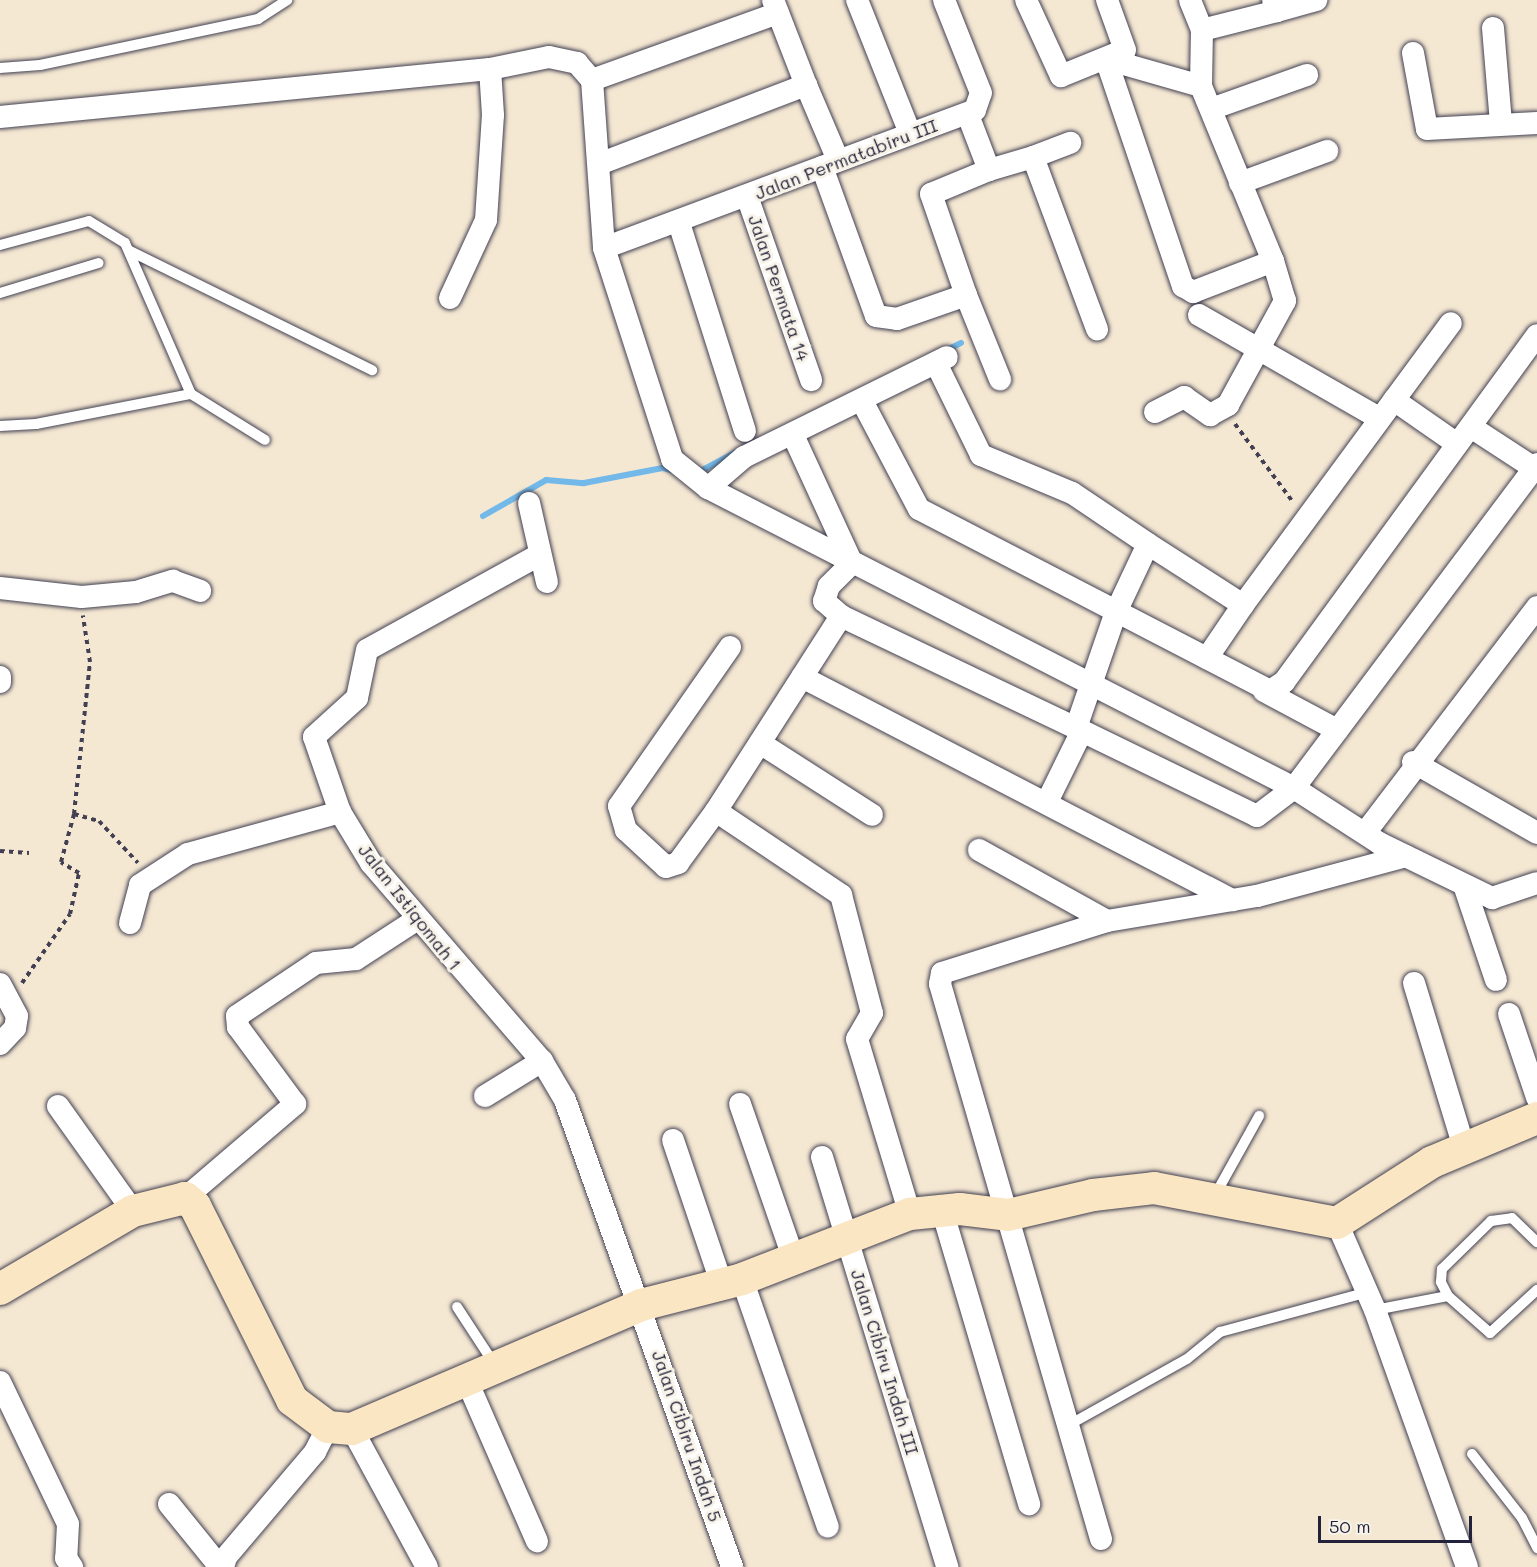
<!DOCTYPE html>
<html>
<head>
<meta charset="utf-8">
<style>
	body { margin:0 }
	#map { position:relative; width:1537px; height:1567px; overflow:hidden; background:#f5e8d3; font-family:Mali,sans-serif }
	div>[style] { position:absolute }
	.stream>* { height:6px; margin:-3px; padding:0 3px; transform-origin:3px; border-radius:3px; background:#72b9e9 }
	.path>* { height:4px; margin-top:-2px; transform-origin:0; background:repeating-linear-gradient(90deg,#424052 0 4.5px,transparent 0 9px) }
	.roads { filter:drop-shadow(0 0 2px #424052) drop-shadow(0 0 2px #424052) }
	.lane>* { height:10px; margin:-5px; padding:0 5px; transform-origin:5px; border-radius:5px; background:#fff }
	.street>* { height:22px; margin:-11px; padding:0 11px; transform-origin:11px; border-radius:11px; background:#fff }
	.secondary>* { height:32px; margin:-16px; padding:0 16px; transform-origin:16px; border-radius:16px; background:#fbe6c3 }
	span { translate:-50% -50%; white-space:nowrap; text-align:center; line-height:1.15; -webkit-text-stroke:6px #f7f3e8; paint-order:stroke }
	.street-label { font-size:18px; color:#22223b }
	.scale { position:absolute; left:1318px; top:1516px; width:154px; height:27px; box-sizing:border-box; border:3px solid #22223b; border-top:0; padding-left:8px; font-size:18px; line-height:21px; white-space:nowrap; color:#22223b; -webkit-text-stroke:4px #f7f3e8; paint-order:stroke }
</style>
</head>
<body>
<div id="map">
	<div class="stream">
		<i style="left:945px;top:351px;width:18px;rotate:-27deg"></i>
		<i style="left:697px;top:473px;width:44px;rotate:-28.3deg"></i>
		<i style="left:483px;top:516px;width:73px;rotate:-29.7deg"></i>
		<i style="left:546px;top:480px;width:38px;rotate:5deg"></i>
		<i style="left:584px;top:483px;width:80px;rotate:-10.8deg"></i>
		<i style="left:663px;top:468px;width:11px;rotate:15deg"></i>
	</div>
	<div class="path">
		<i style="left:1235px;top:424px;width:97px;rotate:53.4deg"></i>
		<i style="left:74px;top:814px;width:26px;rotate:16deg"></i>
		<i style="left:99px;top:821px;width:57px;rotate:47.1deg"></i>
		<i style="left:0;top:851px;width:29px;rotate:4deg"></i>
		<i style="left:22px;top:983px;width:84px;rotate:-55.2deg"></i>
		<i style="left:70px;top:914px;width:42px;rotate:-77.6deg"></i>
		<i style="left:79px;top:873px;width:21px;rotate:-149deg"></i>
		<i style="left:61px;top:862px;width:50px;rotate:-74.8deg"></i>
		<i style="left:74px;top:814px;width:153px;rotate:-84deg"></i>
		<i style="left:90px;top:662px;width:47px;rotate:-98.7deg"></i>
	</div>
	<div class="roads">
		<div class="lane">
			<i style="left:0;top:68px;width:40px;rotate:-4.3deg"></i>
			<i style="left:40px;top:65px;width:223px;rotate:-11.9deg"></i>
			<i style="left:258px;top:19px;width:35px;rotate:-33deg"></i>
			<i style="left:0;top:245px;width:92px;rotate:-15.1deg"></i>
			<i style="left:89px;top:221px;width:42px;rotate:31.4deg"></i>
			<i style="left:125px;top:243px;width:165px;rotate:66.4deg"></i>
			<i style="left:191px;top:394px;width:87px;rotate:31.9deg"></i>
			<i style="left:130px;top:251px;width:270px;rotate:26.2deg"></i>
			<i style="left:0;top:293px;width:103px;rotate:-16.9deg"></i>
			<i style="left:0;top:426px;width:36px;rotate:-3deg"></i>
			<i style="left:36px;top:424px;width:158px;rotate:-11deg"></i>
			<i style="left:1214px;top:1197px;width:93px;rotate:-60.9deg"></i>
			<i style="left:1448px;top:1296px;width:16px;rotate:-117deg"></i>
			<i style="left:1441px;top:1282px;width:13px;rotate:-86deg"></i>
			<i style="left:1442px;top:1269px;width:69px;rotate:-44.4deg"></i>
			<i style="left:1491px;top:1221px;width:21px;rotate:-8deg"></i>
			<i style="left:1512px;top:1218px;width:35px;rotate:44deg"></i>
			<i style="left:457px;top:1307px;width:69px;rotate:56.8deg"></i>
			<i style="left:1375px;top:1310px;width:74px;rotate:-10.9deg"></i>
			<i style="left:1448px;top:1296px;width:56px;rotate:41.4deg"></i>
			<i style="left:1490px;top:1333px;width:64px;rotate:-42.5deg"></i>
			<i style="left:1067px;top:1426px;width:137px;rotate:-29.2deg"></i>
			<i style="left:1187px;top:1359px;width:43px;rotate:-39.3deg"></i>
			<i style="left:1220px;top:1332px;width:153px;rotate:-15.1deg"></i>
			<i style="left:1472px;top:1454px;width:81px;rotate:52deg"></i>
			<i style="left:1522px;top:1518px;width:34px;rotate:63deg"></i>
		</div>
		<div class="street">
			<i style="left:857px;top:0;width:143px;rotate:68.3deg"></i>
			<i style="left:1026px;top:0;width:84px;rotate:65.3deg"></i>
			<i style="left:1061px;top:76px;width:69px;rotate:-22.1deg"></i>
			<i style="left:1125px;top:50px;width:53px;rotate:-109.8deg"></i>
			<i style="left:1273px;top:0;width:12px;rotate:70deg"></i>
			<i style="left:1277px;top:11px;width:41px;rotate:-15.8deg"></i>
			<i style="left:778px;top:13px;width:198px;rotate:160.2deg"></i>
			<i style="left:592px;top:80px;width:168px;rotate:85.9deg"></i>
			<i style="left:604px;top:248px;width:222px;rotate:72.1deg"></i>
			<i style="left:672px;top:459px;width:46px;rotate:38.9deg"></i>
			<i style="left:708px;top:488px;width:658px;rotate:27.11deg"></i>
			<i style="left:1294px;top:788px;width:405px;rotate:-53.1deg"></i>
			<i style="left:1493px;top:28px;width:96px;rotate:85.2deg"></i>
			<i style="left:1202px;top:30px;width:77px;rotate:-14.2deg"></i>
			<i style="left:1413px;top:53px;width:77px;rotate:79.6deg"></i>
			<i style="left:1427px;top:129px;width:110px;rotate:-3.1deg"></i>
			<i style="left:1106px;top:59px;width:240px;rotate:71.3deg"></i>
			<i style="left:1183px;top:286px;width:12px;rotate:31deg"></i>
			<i style="left:1193px;top:292px;width:86px;rotate:-21.2deg"></i>
			<i style="left:1273px;top:261px;width:189px;rotate:-112.4deg"></i>
			<i style="left:1201px;top:86px;width:56px;rotate:-89deg"></i>
			<i style="left:1202px;top:30px;width:32px;rotate:-112deg"></i>
			<i style="left:1106px;top:59px;width:99px;rotate:15.9deg"></i>
			<i style="left:806px;top:85px;width:82px;rotate:66.9deg"></i>
			<i style="left:1211px;top:109px;width:102px;rotate:-19.5deg"></i>
			<i style="left:968px;top:115px;width:59px;rotate:69.1deg"></i>
			<i style="left:989px;top:170px;width:46px;rotate:-16.5deg"></i>
			<i style="left:1033px;top:157px;width:184px;rotate:69.6deg"></i>
			<i style="left:0;top:117px;width:492px;rotate:-5.6deg"></i>
			<i style="left:490px;top:69px;width:60px;rotate:-11.5deg"></i>
			<i style="left:549px;top:57px;width:29px;rotate:12deg"></i>
			<i style="left:577px;top:63px;width:23px;rotate:49deg"></i>
			<i style="left:1033px;top:157px;width:40px;rotate:-21deg"></i>
			<i style="left:599px;top:164px;width:222px;rotate:-20.9deg"></i>
			<i style="left:806px;top:85px;width:91px;rotate:-111.2deg"></i>
			<i style="left:822px;top:167px;width:158px;rotate:70.1deg"></i>
			<i style="left:876px;top:316px;width:21px;rotate:8deg"></i>
			<i style="left:897px;top:319px;width:73px;rotate:-19.2deg"></i>
			<i style="left:966px;top:295px;width:91px;rotate:68deg"></i>
			<i style="left:1240px;top:183px;width:93px;rotate:-20.2deg"></i>
			<i style="left:747px;top:196px;width:195px;rotate:70.8deg"></i>
			<i style="left:679px;top:223px;width:218px;rotate:72.4deg"></i>
			<i style="left:604px;top:248px;width:396px;rotate:-20.4deg"></i>
			<i style="left:975px;top:110px;width:18px;rotate:-71deg"></i>
			<i style="left:981px;top:93px;width:100px;rotate:-111.7deg"></i>
			<i style="left:966px;top:295px;width:107px;rotate:-109.1deg"></i>
			<i style="left:931px;top:194px;width:63px;rotate:-22.5deg"></i>
			<i style="left:450px;top:298px;width:86px;rotate:-65.2deg"></i>
			<i style="left:486px;top:220px;width:105px;rotate:-86.2deg"></i>
			<i style="left:493px;top:115px;width:46px;rotate:-93.7deg"></i>
			<i style="left:1199px;top:315px;width:207px;rotate:29.8deg"></i>
			<i style="left:1394px;top:400px;width:77px;rotate:34.9deg"></i>
			<i style="left:862px;top:401px;width:122px;rotate:62.2deg"></i>
			<i style="left:919px;top:509px;width:395px;rotate:27.4deg"></i>
			<i style="left:1270px;top:691px;width:17px;rotate:-33deg"></i>
			<i style="left:1284px;top:682px;width:429px;rotate:-53.9deg"></i>
			<i style="left:1155px;top:412px;width:33px;rotate:-27deg"></i>
			<i style="left:1184px;top:397px;width:32px;rotate:35deg"></i>
			<i style="left:1210px;top:415px;width:21px;rotate:-29deg"></i>
			<i style="left:1228px;top:405px;width:119px;rotate:-61.3deg"></i>
			<i style="left:1285px;top:301px;width:42px;rotate:-106.7deg"></i>
			<i style="left:1471px;top:427px;width:75px;rotate:33.1deg"></i>
			<i style="left:793px;top:435px;width:141px;rotate:65.3deg"></i>
			<i style="left:852px;top:563px;width:33px;rotate:135deg"></i>
			<i style="left:829px;top:586px;width:16px;rotate:108deg"></i>
			<i style="left:824px;top:601px;width:23px;rotate:41deg"></i>
			<i style="left:708px;top:488px;width:48px;rotate:-40.7deg"></i>
			<i style="left:744px;top:457px;width:226px;rotate:-26.2deg"></i>
			<i style="left:529px;top:503px;width:81px;rotate:77.2deg"></i>
			<i style="left:1148px;top:544px;width:113px;rotate:32.7deg"></i>
			<i style="left:1243px;top:605px;width:350px;rotate:-53.6deg"></i>
			<i style="left:539px;top:555px;width:196px;rotate:151.1deg"></i>
			<i style="left:367px;top:650px;width:49px;rotate:101.8deg"></i>
			<i style="left:357px;top:698px;width:58px;rotate:137.8deg"></i>
			<i style="left:314px;top:737px;width:79px;rotate:70.9deg"></i>
			<i style="left:340px;top:812px;width:60px;rotate:58.7deg"></i>
			<i style="left:371px;top:863px;width:262px;rotate:49.2deg"></i>
			<i style="left:542px;top:1061px;width:45px;rotate:59.5deg"></i>
			<i style="left:565px;top:1100px;width:496px;rotate:70.3deg"></i>
			<i style="left:0;top:588px;width:82px;rotate:6.3deg"></i>
			<i style="left:82px;top:597px;width:54px;rotate:-5.3deg"></i>
			<i style="left:136px;top:592px;width:39px;rotate:-17deg"></i>
			<i style="left:173px;top:581px;width:29px;rotate:20deg"></i>
			<i style="left:730px;top:647px;width:194px;rotate:124.9deg"></i>
			<i style="left:619px;top:806px;width:25px;rotate:74deg"></i>
			<i style="left:626px;top:830px;width:54px;rotate:42.8deg"></i>
			<i style="left:666px;top:867px;width:13px;rotate:-18deg"></i>
			<i style="left:678px;top:863px;width:64px;rotate:-53.8deg"></i>
			<i style="left:716px;top:811px;width:232px;rotate:-57.3deg"></i>
			<i style="left:841px;top:616px;width:260px;rotate:25.5deg"></i>
			<i style="left:1076px;top:728px;width:123px;rotate:-71deg"></i>
			<i style="left:1116px;top:612px;width:75px;rotate:-64.8deg"></i>
			<i style="left:1148px;top:544px;width:92px;rotate:-146.1deg"></i>
			<i style="left:1072px;top:493px;width:99px;rotate:-157.3deg"></i>
			<i style="left:981px;top:455px;width:102px;rotate:-116.1deg"></i>
			<i style="left:1207px;top:658px;width:64px;rotate:-55.8deg"></i>
			<i style="left:802px;top:677px;width:485px;rotate:27.4deg"></i>
			<i style="left:0;top:682px;width:5px;rotate:-90deg"></i>
			<i style="left:1264px;top:691px;width:83px;rotate:28.1deg"></i>
			<i style="left:1076px;top:728px;width:201px;rotate:25.9deg"></i>
			<i style="left:1257px;top:816px;width:46px;rotate:-37.1deg"></i>
			<i style="left:1294px;top:788px;width:101px;rotate:32.9deg"></i>
			<i style="left:1379px;top:843px;width:126px;rotate:26deg"></i>
			<i style="left:1492px;top:898px;width:47px;rotate:-18.4deg"></i>
			<i style="left:760px;top:743px;width:133px;rotate:32.7deg"></i>
			<i style="left:1413px;top:762px;width:143px;rotate:29.8deg"></i>
			<i style="left:1047px;top:802px;width:79px;rotate:-63.8deg"></i>
			<i style="left:716px;top:811px;width:151px;rotate:33.9deg"></i>
			<i style="left:841px;top:895px;width:122px;rotate:75.3deg"></i>
			<i style="left:872px;top:1013px;width:30px;rotate:120deg"></i>
			<i style="left:857px;top:1039px;width:183px;rotate:73.2deg"></i>
			<i style="left:1365px;top:833px;width:284px;rotate:-52.7deg"></i>
			<i style="left:979px;top:850px;width:146px;rotate:29deg"></i>
			<i style="left:1464px;top:885px;width:100px;rotate:71.4deg"></i>
			<i style="left:130px;top:923px;width:39px;rotate:-75deg"></i>
			<i style="left:140px;top:885px;width:57px;rotate:-32.9deg"></i>
			<i style="left:188px;top:854px;width:158px;rotate:-15.4deg"></i>
			<i style="left:1414px;top:983px;width:172px;rotate:73.1deg"></i>
			<i style="left:0;top:984px;width:36px;rotate:62deg"></i>
			<i style="left:17px;top:1016px;width:12px;rotate:99deg"></i>
			<i style="left:15px;top:1028px;width:22px;rotate:133deg"></i>
			<i style="left:1509px;top:1014px;width:88px;rotate:71.4deg"></i>
			<i style="left:485px;top:1096px;width:67px;rotate:-31.6deg"></i>
			<i style="left:740px;top:1104px;width:165px;rotate:70.9deg"></i>
			<i style="left:58px;top:1106px;width:129px;rotate:54.5deg"></i>
			<i style="left:673px;top:1140px;width:153px;rotate:71.3deg"></i>
			<i style="left:822px;top:1157px;width:429px;rotate:73deg"></i>
			<i style="left:185px;top:1198px;width:145px;rotate:-40.5deg"></i>
			<i style="left:295px;top:1104px;width:96px;rotate:-126.5deg"></i>
			<i style="left:238px;top:1027px;width:11px;rotate:-95deg"></i>
			<i style="left:237px;top:1016px;width:95px;rotate:-33.9deg"></i>
			<i style="left:316px;top:963px;width:40px;rotate:-5.7deg"></i>
			<i style="left:356px;top:959px;width:72px;rotate:-33deg"></i>
			<i style="left:942px;top:1210px;width:307px;rotate:73.5deg"></i>
			<i style="left:1337px;top:1223px;width:95px;rotate:66.4deg"></i>
			<i style="left:1375px;top:1310px;width:273px;rotate:70.3deg"></i>
			<i style="left:742px;top:1279px;width:262px;rotate:70.9deg"></i>
			<i style="left:467px;top:1381px;width:175px;rotate:66.4deg"></i>
			<i style="left:0;top:1382px;width:157px;rotate:64.4deg"></i>
			<i style="left:68px;top:1524px;width:34px;rotate:93deg"></i>
			<i style="left:66px;top:1558px;width:11px;rotate:56deg"></i>
			<i style="left:352px;top:1429px;width:157px;rotate:61.5deg"></i>
			<i style="left:169px;top:1504px;width:81px;rotate:51deg"></i>
			<i style="left:1101px;top:1539px;width:578px;rotate:-106.18deg"></i>
			<i style="left:940px;top:984px;width:11px;rotate:-80deg"></i>
			<i style="left:942px;top:973px;width:173px;rotate:-17.5deg"></i>
			<i style="left:1107px;top:921px;width:152px;rotate:-9.5deg"></i>
			<i style="left:1257px;top:896px;width:154px;rotate:-15deg"></i>
			<i style="left:223px;top:1567px;width:10px;rotate:-73deg"></i>
			<i style="left:226px;top:1557px;width:138px;rotate:-49.7deg"></i>
			<i style="left:315px;top:1452px;width:28px;rotate:-63deg"></i>
		</div>
		<div class="secondary">
			<i style="left:0;top:1289px;width:154px;rotate:-30.4deg"></i>
			<i style="left:133px;top:1211px;width:54px;rotate:-14deg"></i>
			<i style="left:185px;top:1198px;width:13px;rotate:39deg"></i>
			<i style="left:195px;top:1206px;width:217px;rotate:63.4deg"></i>
			<i style="left:292px;top:1400px;width:45px;rotate:36.9deg"></i>
			<i style="left:328px;top:1427px;width:24px;rotate:5deg"></i>
			<i style="left:352px;top:1429px;width:314px;rotate:-23.2deg"></i>
			<i style="left:641px;top:1305px;width:104px;rotate:-14.4deg"></i>
			<i style="left:742px;top:1279px;width:180px;rotate:-21.2deg"></i>
			<i style="left:910px;top:1214px;width:50px;rotate:-5.7deg"></i>
			<i style="left:960px;top:1209px;width:48px;rotate:7.1deg"></i>
			<i style="left:1008px;top:1215px;width:87px;rotate:-13.2deg"></i>
			<i style="left:1093px;top:1195px;width:61px;rotate:-6.5deg"></i>
			<i style="left:1154px;top:1188px;width:186px;rotate:10.8deg"></i>
			<i style="left:1337px;top:1223px;width:113px;rotate:-32.7deg"></i>
			<i style="left:1432px;top:1162px;width:114px;rotate:-22.7deg"></i>
		</div>
	</div>
	<div class="street-label">
		<span style="left:846px;top:159px;rotate:-21deg">Jalan Permatabiru III</span>
		<span style="left:779px;top:288px;rotate:71deg">Jalan Permata 14</span>
		<span style="left:410px;top:907px;rotate:52deg">Jalan Istiqomah 1</span>
		<span style="left:885px;top:1362px;rotate:73deg">Jalan Cibiru Indah III</span>
		<span style="left:687px;top:1436px;rotate:71deg">Jalan Cibiru Indah 5</span>
	</div>
	<div class="scale">50 m</div>
</div>
</body>
</html>
